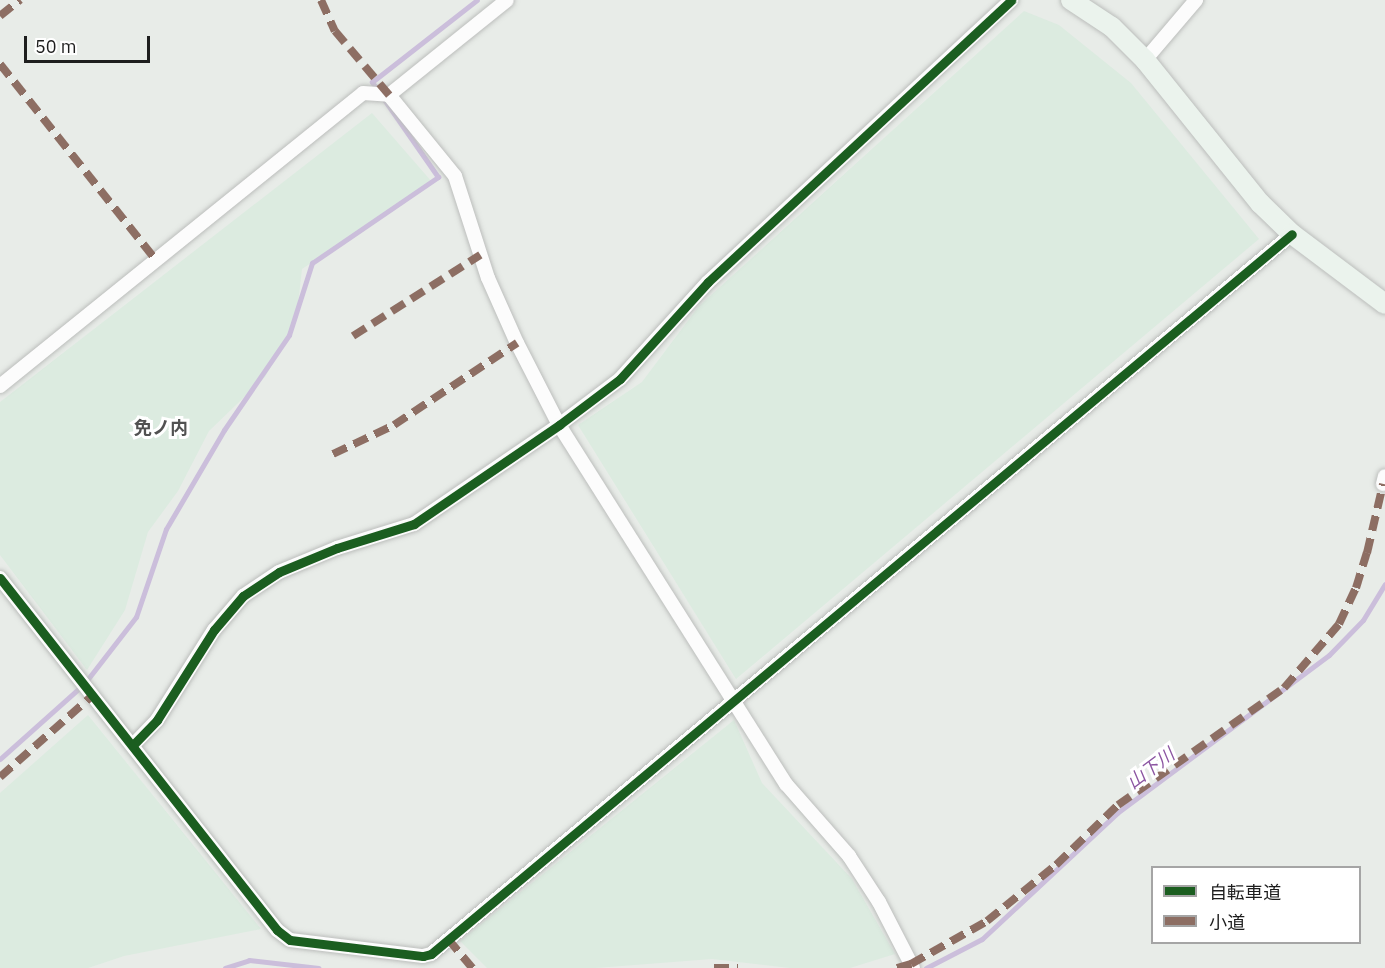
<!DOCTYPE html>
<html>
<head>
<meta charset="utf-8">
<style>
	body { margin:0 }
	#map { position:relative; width:1385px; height:968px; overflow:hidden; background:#e8ece8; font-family:"IBM Plex Sans","Noto Sans JP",sans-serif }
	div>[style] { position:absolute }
	.farmland>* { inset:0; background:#dcebe0 }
	.stream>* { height:5px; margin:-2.5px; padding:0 2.5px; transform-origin:2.5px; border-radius:2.5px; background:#cbbedb }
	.roads { filter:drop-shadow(0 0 2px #bcbebc) drop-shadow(0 0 2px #bcbebc) }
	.street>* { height:14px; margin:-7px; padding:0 7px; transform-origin:7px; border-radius:7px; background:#fcfcfc }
	.secondary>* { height:20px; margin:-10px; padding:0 10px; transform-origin:10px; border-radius:10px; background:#ebf3ed }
	.quiet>* { height:8px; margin-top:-4px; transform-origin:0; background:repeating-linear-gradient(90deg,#8d6e63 0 15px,transparent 0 23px) }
	.cycleway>* { height:9px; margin:-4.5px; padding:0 4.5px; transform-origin:4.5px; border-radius:4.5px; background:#1b5e20 }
	span { translate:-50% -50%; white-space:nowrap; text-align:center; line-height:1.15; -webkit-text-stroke:6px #fff; paint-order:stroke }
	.neighbourhood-label { font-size:18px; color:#515151; font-weight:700 }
	.water-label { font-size:18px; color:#8c56a2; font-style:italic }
	.legend { position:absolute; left:1151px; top:866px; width:210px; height:78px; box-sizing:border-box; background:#fff; border:2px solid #a5a5a5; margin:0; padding:8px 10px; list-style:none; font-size:18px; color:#1e1e1e }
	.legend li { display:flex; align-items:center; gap:12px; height:30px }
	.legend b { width:30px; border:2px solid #a5a5a5 }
	.scale { position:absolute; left:24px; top:36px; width:126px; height:27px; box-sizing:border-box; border:3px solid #1e1e1e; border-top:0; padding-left:8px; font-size:18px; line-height:21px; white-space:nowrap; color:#1e1e1e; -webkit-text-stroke:4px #fff; paint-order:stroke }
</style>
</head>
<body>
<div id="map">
	<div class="farmland">
		<i style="clip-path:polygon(1024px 11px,1059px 25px,1131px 83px,1259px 239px,736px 679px,578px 425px,642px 382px,699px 306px)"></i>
		<i style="clip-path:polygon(372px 113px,432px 182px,302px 269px,296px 322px,265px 377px,209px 431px,178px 491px,148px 532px,125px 610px,87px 670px,0 555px,0 402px)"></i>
		<i style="clip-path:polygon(88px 715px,261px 929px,124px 956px,88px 968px,0 968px,0 793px)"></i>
		<i style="clip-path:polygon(734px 720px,762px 783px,852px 879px,895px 954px,850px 968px,790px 968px,712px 959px,596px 968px,487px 968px,460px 941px)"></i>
	</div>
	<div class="stream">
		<i style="left:0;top:759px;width:113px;rotate:-41.8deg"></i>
		<i style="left:84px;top:684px;width:85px;rotate:-52.2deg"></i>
		<i style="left:136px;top:617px;width:93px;rotate:-71.2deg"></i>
		<i style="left:166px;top:529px;width:115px;rotate:-59.6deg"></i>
		<i style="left:224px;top:430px;width:115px;rotate:-55.6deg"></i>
		<i style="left:289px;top:335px;width:76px;rotate:-72.3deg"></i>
		<i style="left:312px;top:263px;width:153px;rotate:-34.3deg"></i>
		<i style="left:438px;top:177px;width:116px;rotate:-124.8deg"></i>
		<i style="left:372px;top:82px;width:133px;rotate:-38deg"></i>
		<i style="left:225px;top:968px;width:25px;rotate:-18deg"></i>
		<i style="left:249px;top:960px;width:70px;rotate:6.5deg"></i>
		<i style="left:926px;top:968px;width:63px;rotate:-27.4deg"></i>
		<i style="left:982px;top:939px;width:185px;rotate:-43deg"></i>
		<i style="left:1117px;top:813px;width:264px;rotate:-36.7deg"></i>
		<i style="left:1329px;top:655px;width:49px;rotate:-45.8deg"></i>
		<i style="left:1363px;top:620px;width:42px;rotate:-58.6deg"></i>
	</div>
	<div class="roads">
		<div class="street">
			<i style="left:1145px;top:60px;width:79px;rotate:-49.6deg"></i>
			<i style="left:389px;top:95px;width:104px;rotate:50.8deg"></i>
			<i style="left:455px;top:176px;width:107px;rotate:72.1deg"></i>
			<i style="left:488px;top:278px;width:71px;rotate:66deg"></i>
			<i style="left:517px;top:343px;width:92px;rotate:62.9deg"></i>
			<i style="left:559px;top:425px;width:425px;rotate:57.7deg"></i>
			<i style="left:786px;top:784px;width:96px;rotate:48.8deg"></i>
			<i style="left:849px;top:856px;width:55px;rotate:56.9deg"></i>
			<i style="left:879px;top:902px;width:74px;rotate:62.7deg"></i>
			<i style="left:0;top:386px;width:466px;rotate:-38.9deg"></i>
			<i style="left:363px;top:93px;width:26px;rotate:4deg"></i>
			<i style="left:389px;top:95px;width:151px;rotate:-38.8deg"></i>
			<i style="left:1383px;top:484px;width:8px;rotate:-76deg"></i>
			<i style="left:0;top:578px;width:448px;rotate:51.8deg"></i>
			<i style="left:277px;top:930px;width:16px;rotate:38deg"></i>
			<i style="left:290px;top:940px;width:134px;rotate:6.9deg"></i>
			<i style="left:423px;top:956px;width:8px;rotate:-14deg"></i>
			<i style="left:431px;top:954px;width:1122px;rotate:-39.9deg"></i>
			<i style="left:133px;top:745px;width:35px;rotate:-46deg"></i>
			<i style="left:157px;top:720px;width:107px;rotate:-57.7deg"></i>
			<i style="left:214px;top:630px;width:45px;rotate:-49.5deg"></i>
			<i style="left:243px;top:596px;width:43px;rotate:-33.7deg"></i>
			<i style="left:279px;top:572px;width:63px;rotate:-22.5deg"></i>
			<i style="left:337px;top:548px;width:81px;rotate:-17.3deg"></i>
			<i style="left:414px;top:524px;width:176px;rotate:-34.3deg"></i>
			<i style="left:559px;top:425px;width:76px;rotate:-37deg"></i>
			<i style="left:620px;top:379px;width:131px;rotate:-47.8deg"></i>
			<i style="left:708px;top:282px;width:414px;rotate:-42.9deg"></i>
		</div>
		<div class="secondary">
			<i style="left:1071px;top:0;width:49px;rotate:33.4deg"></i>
			<i style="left:1112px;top:27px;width:47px;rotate:45deg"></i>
			<i style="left:1145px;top:60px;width:184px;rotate:51.2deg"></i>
			<i style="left:1260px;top:203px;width:45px;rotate:44.1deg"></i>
			<i style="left:1292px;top:234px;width:116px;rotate:37deg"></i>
		</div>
	</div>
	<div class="quiet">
		<i style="left:321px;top:0;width:34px;rotate:66deg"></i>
		<i style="left:335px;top:31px;width:84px;rotate:49.8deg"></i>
		<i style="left:0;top:16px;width:26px;rotate:-39deg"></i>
		<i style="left:0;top:64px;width:251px;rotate:51.5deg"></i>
		<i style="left:353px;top:336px;width:151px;rotate:-32.5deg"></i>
		<i style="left:333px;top:454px;width:68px;rotate:-25.4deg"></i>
		<i style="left:394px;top:425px;width:148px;rotate:-33.7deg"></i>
		<i style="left:0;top:777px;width:124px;rotate:-41.4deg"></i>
		<i style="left:448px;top:939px;width:38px;rotate:50deg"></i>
		<i style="left:714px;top:968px;width:24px"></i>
		<i style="left:897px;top:968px;width:15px;rotate:-16deg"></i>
		<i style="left:911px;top:964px;width:87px;rotate:-29.5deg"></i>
		<i style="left:987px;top:921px;width:89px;rotate:-39.1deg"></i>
		<i style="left:1056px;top:865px;width:86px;rotate:-44.1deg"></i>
		<i style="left:1118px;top:805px;width:203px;rotate:-35.2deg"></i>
		<i style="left:1284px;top:688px;width:84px;rotate:-49.3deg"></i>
		<i style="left:1339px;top:624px;width:40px;rotate:-65deg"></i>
		<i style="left:1356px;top:588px;width:37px;rotate:-73deg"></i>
		<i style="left:1367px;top:553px;width:71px;rotate:-76.9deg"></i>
	</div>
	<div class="cycleway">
		<i style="left:0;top:578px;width:448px;rotate:51.8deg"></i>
		<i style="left:277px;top:930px;width:16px;rotate:38deg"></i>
		<i style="left:290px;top:940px;width:134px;rotate:6.9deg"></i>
		<i style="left:423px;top:956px;width:8px;rotate:-14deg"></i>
		<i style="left:431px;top:954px;width:1122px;rotate:-39.9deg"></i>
		<i style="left:133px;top:745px;width:35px;rotate:-46deg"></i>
		<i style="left:157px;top:720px;width:107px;rotate:-57.7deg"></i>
		<i style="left:214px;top:630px;width:45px;rotate:-49.5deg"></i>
		<i style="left:243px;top:596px;width:43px;rotate:-33.7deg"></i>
		<i style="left:279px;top:572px;width:63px;rotate:-22.5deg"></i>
		<i style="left:337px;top:548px;width:81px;rotate:-17.3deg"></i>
		<i style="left:414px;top:524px;width:176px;rotate:-34.3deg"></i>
		<i style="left:559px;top:425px;width:76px;rotate:-37deg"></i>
		<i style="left:620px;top:379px;width:131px;rotate:-47.8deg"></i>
		<i style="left:708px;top:282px;width:414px;rotate:-42.9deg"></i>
	</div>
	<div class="neighbourhood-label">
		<span style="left:161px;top:428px">免ノ内</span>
	</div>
	<div class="water-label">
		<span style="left:1151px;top:769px;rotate:-37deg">山下川</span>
	</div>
	<ul class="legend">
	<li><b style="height:8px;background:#1b5e20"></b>自転車道</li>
	<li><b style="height:8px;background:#8d6e63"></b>小道</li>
	</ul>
	<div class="scale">50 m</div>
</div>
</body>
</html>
